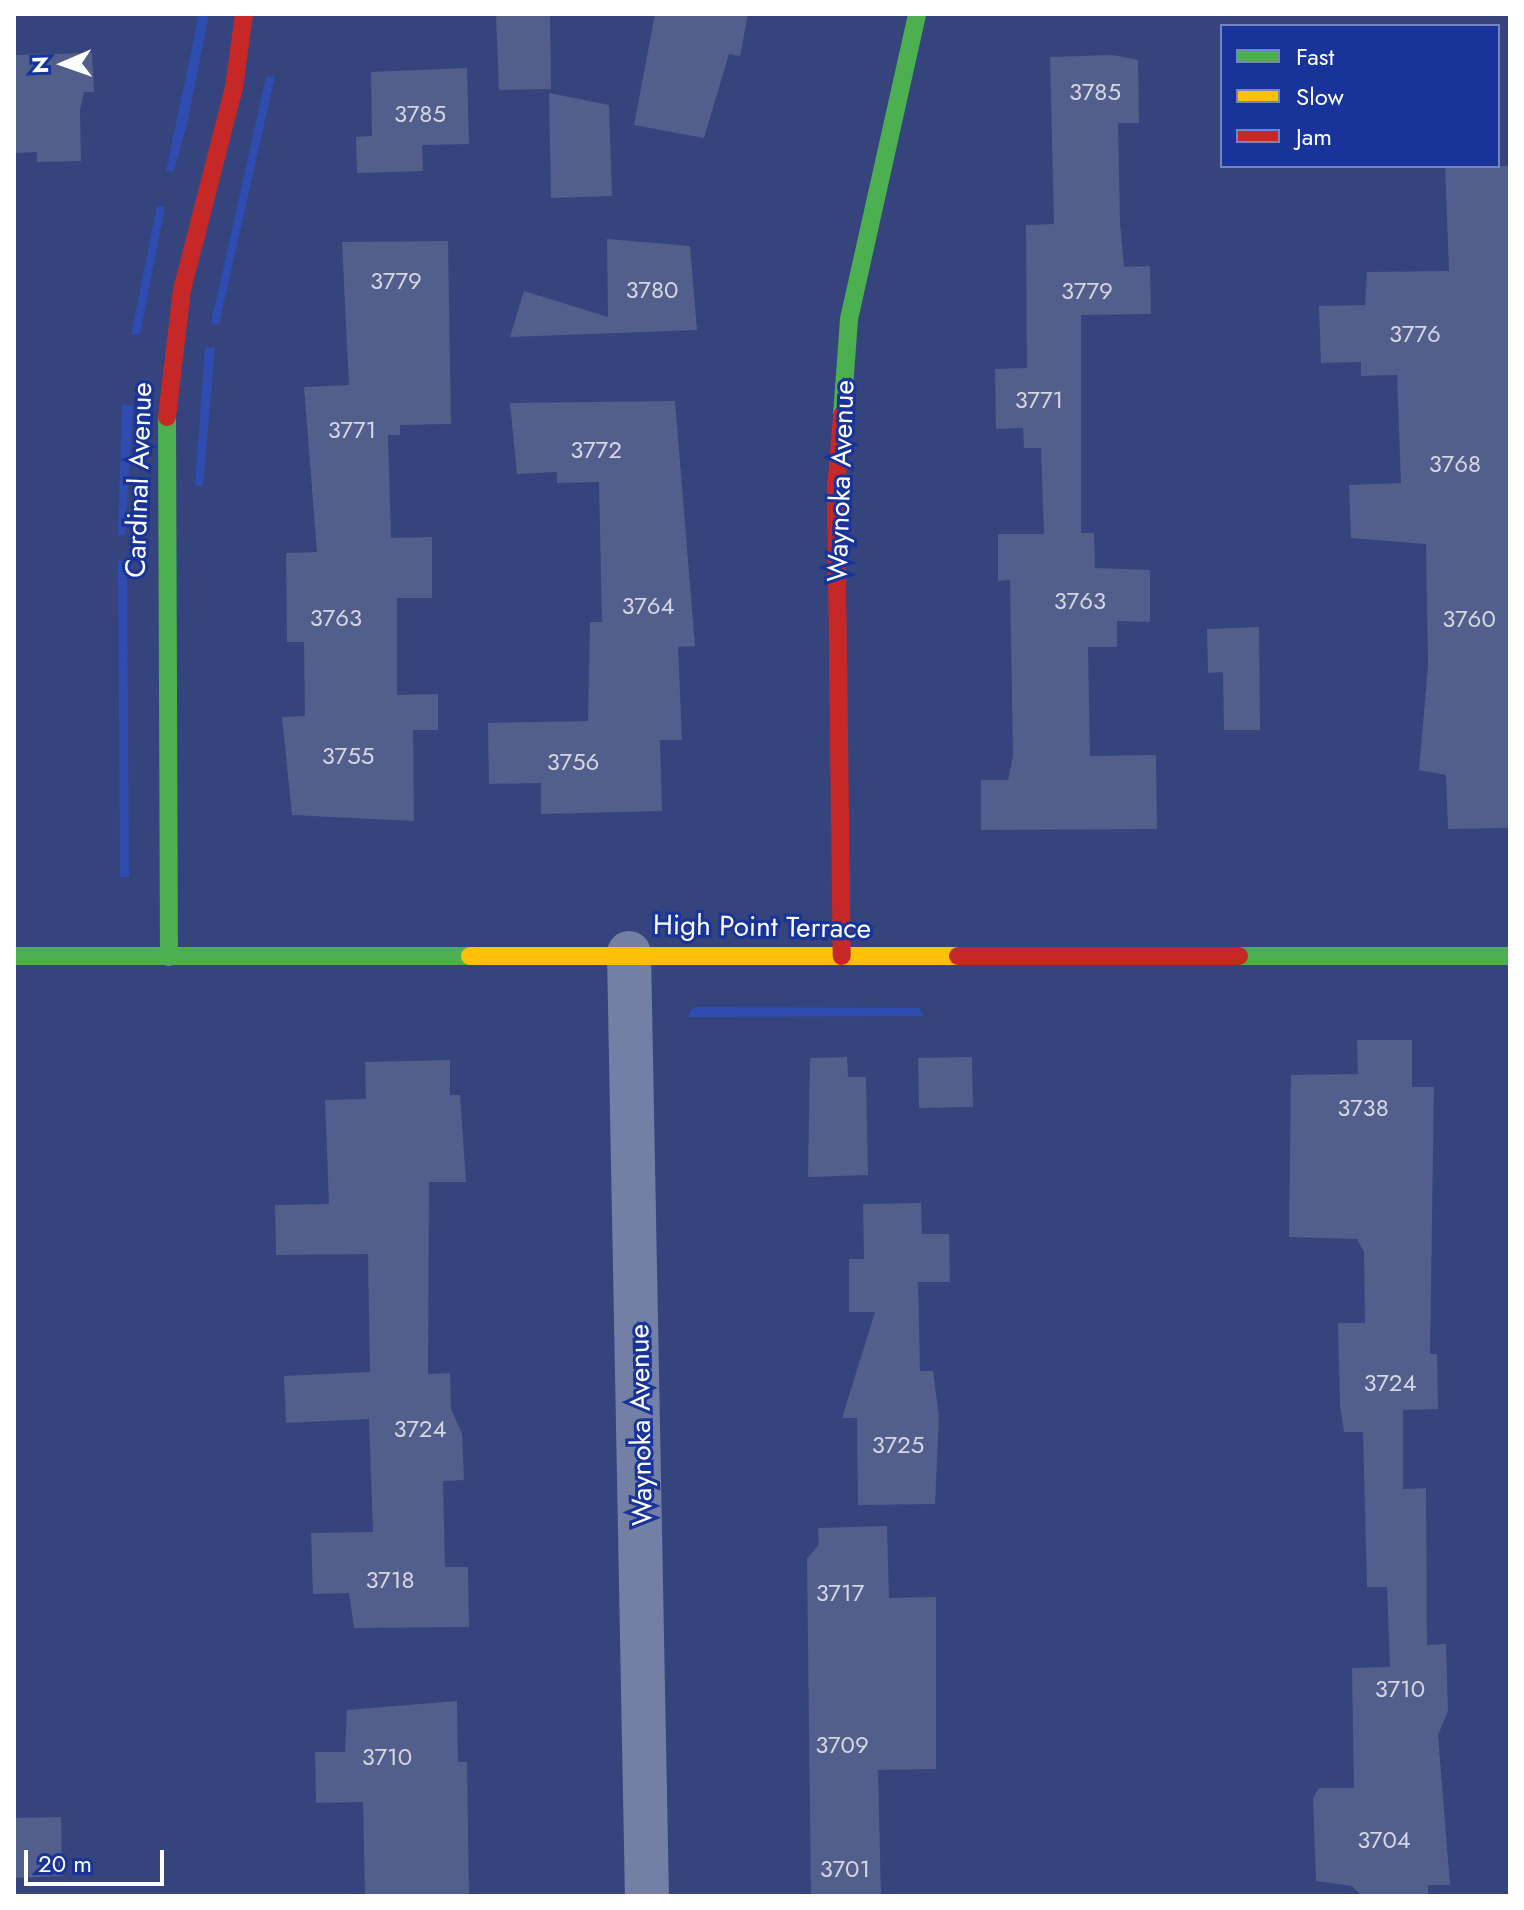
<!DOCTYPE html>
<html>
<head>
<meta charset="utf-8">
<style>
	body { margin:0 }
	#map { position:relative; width:1524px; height:1910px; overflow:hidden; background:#35447c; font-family:Jost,sans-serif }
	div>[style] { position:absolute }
	.green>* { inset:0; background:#2f4cb0 }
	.building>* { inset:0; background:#525e8b }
	.street>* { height:44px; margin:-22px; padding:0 22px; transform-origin:22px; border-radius:22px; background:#747fa6 }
	.fast>* { height:18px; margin:-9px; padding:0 9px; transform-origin:9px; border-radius:9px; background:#4caf50 }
	.slow>* { height:18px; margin:-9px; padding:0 9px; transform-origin:9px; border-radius:9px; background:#ffc107 }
	.jam>* { height:18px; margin:-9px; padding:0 9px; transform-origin:9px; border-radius:9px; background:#c62828 }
	span { translate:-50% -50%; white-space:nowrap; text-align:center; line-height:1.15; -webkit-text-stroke:6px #183399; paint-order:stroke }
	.number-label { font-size:24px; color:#d4d7e2 }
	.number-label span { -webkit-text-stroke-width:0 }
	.street-label { font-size:28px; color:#fff }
	.frame { position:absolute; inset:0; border:16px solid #fff; pointer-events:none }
	.legend { position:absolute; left:1220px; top:24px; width:280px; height:144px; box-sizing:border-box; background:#183399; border:2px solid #7485c2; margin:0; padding:10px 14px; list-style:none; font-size:24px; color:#fff }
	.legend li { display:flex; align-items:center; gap:16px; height:40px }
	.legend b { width:40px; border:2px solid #7485c2 }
	.north { position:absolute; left:24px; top:24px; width:80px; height:80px; -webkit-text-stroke:6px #183399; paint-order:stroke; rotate:268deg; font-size:22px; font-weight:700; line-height:32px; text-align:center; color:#fff }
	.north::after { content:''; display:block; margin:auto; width:28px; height:36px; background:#fff; clip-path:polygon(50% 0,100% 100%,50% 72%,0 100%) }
	.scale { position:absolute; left:24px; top:1850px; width:140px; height:36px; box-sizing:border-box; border:4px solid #fff; border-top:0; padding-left:10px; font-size:24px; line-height:28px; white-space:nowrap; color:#fff; -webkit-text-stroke:6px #183399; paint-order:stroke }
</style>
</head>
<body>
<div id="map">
	<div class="green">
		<i style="clip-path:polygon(199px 14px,209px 14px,187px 124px,174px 171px,166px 171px)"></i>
		<i style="clip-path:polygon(275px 76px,219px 325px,211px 323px,266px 77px)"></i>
		<i style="clip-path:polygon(157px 205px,165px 207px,140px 334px,131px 335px)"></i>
		<i style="clip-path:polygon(215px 347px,203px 486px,195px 485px,205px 348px)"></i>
		<i style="clip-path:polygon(122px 404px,133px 406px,125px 535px,118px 535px)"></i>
		<i style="clip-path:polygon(118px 561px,127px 561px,129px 877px,120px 877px)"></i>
		<i style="clip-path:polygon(694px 1007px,920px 1008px,923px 1016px,687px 1017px)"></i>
	</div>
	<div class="building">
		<i style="clip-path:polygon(496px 14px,550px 14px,551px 89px,499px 90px)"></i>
		<i style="clip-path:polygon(655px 14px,748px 14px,740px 56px,729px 54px,704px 138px,634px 125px)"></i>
		<i style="clip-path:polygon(92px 53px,94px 92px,84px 92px,80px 110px,81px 161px,37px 162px,37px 152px,14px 153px,14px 55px)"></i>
		<i style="clip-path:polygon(1113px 55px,1138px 60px,1139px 123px,1118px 123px,1120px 222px,1124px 267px,1150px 266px,1151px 314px,1081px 315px,1081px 533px,1094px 533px,1095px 568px,1150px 570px,1150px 622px,1117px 621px,1117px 647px,1088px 647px,1090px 756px,1156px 755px,1157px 829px,981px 830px,981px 780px,1008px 780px,1013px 756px,1010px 580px,998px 581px,998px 534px,1044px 534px,1041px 448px,1024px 448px,1023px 428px,996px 429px,995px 369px,1027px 368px,1026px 225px,1054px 224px,1050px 57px)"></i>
		<i style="clip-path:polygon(467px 68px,469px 144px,422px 145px,423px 171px,357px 173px,356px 137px,372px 136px,371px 72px)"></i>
		<i style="clip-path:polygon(549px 93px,609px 105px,612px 196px,551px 198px)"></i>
		<i style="clip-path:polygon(1445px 166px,1510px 166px,1510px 828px,1448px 829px,1446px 775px,1419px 770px,1428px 666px,1426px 544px,1351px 538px,1349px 485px,1401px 483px,1397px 375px,1361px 376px,1361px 362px,1321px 363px,1319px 306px,1365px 305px,1367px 272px,1449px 271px)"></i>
		<i style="clip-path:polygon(607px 239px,690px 246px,697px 330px,510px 337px,524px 291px,608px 317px)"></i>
		<i style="clip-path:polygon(448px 241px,451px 424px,400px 425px,400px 435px,388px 435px,391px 538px,432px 537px,432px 598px,397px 598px,397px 695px,438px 694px,438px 730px,413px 730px,414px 821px,292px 815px,282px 717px,305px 716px,304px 642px,287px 642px,286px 553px,317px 552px,304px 387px,349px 385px,342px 242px)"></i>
		<i style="clip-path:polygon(675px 401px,695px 646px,678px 647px,682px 740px,660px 740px,662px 811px,541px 814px,541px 783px,489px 784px,488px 723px,588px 721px,590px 622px,602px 622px,599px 482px,557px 483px,557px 472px,517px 474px,510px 403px)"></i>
		<i style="clip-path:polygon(1259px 627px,1260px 730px,1224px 730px,1223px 672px,1208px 673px,1207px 629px)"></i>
		<i style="clip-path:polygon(1357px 1040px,1412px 1040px,1412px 1087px,1434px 1087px,1430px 1354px,1437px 1354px,1438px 1409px,1403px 1410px,1403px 1489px,1426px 1488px,1427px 1645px,1446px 1644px,1448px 1711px,1438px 1735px,1450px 1885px,1428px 1885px,1428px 1896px,1362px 1896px,1352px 1886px,1316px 1881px,1313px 1798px,1319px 1788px,1354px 1788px,1352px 1668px,1390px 1667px,1387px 1587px,1367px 1587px,1363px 1432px,1344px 1432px,1340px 1406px,1338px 1323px,1365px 1323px,1364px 1252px,1357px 1239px,1289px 1237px,1291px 1075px,1358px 1074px)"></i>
		<i style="clip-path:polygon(847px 1057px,848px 1077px,866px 1077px,868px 1175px,808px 1177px,810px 1058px)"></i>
		<i style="clip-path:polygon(972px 1057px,973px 1107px,919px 1108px,918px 1058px)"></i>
		<i style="clip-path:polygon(450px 1060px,450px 1095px,460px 1095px,466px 1182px,429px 1182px,428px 1374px,450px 1373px,451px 1409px,462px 1434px,464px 1480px,443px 1481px,445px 1567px,468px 1567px,469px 1627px,354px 1628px,349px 1593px,313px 1594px,311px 1533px,373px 1532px,369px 1419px,286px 1423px,284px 1376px,370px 1372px,368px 1254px,276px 1255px,275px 1205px,329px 1204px,325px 1100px,366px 1099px,365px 1062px)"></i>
		<i style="clip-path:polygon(921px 1203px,922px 1234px,949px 1234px,950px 1282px,918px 1282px,920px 1371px,933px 1371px,939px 1417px,935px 1504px,858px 1505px,857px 1418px,842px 1418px,875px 1312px,849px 1312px,849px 1259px,864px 1259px,863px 1204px)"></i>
		<i style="clip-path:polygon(887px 1526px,889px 1598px,936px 1597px,936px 1769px,878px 1770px,881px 1896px,811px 1896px,807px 1559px,819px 1544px,818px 1528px)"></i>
		<i style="clip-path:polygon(457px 1701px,458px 1762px,467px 1762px,469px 1896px,365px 1896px,363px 1802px,316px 1803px,315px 1752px,345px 1752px,347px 1710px)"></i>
		<i style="clip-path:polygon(61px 1817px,62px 1876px,14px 1878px,14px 1818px)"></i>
	</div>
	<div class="street">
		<i style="left:629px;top:953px;width:943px;rotate:88.91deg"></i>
	</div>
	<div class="fast">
		<i style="left:842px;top:415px;width:96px;rotate:-85.8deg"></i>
		<i style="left:849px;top:319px;width:312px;rotate:-77.4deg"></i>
		<i style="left:167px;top:417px;width:540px;rotate:89.79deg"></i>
		<i style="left:14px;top:956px;width:456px"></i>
		<i style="left:1239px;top:956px;width:271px"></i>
	</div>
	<div class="slow">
		<i style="left:470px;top:956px;width:488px"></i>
	</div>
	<div class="jam">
		<i style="left:842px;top:415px;width:75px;rotate:94.6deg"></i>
		<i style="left:836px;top:490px;width:466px;rotate:89.3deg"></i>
		<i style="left:167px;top:417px;width:128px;rotate:-83.3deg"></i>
		<i style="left:182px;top:290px;width:210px;rotate:-75.6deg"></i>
		<i style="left:234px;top:87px;width:74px;rotate:-82.2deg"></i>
		<i style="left:958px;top:956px;width:281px"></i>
	</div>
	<div class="number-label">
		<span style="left:1095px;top:92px">3785</span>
		<span style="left:420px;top:114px">3785</span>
		<span style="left:396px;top:281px">3779</span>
		<span style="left:652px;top:290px">3780</span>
		<span style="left:1087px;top:291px">3779</span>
		<span style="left:1415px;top:334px">3776</span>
		<span style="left:1039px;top:400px">3771</span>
		<span style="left:352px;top:430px">3771</span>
		<span style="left:596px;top:450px">3772</span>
		<span style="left:1455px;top:464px">3768</span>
		<span style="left:1080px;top:601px">3763</span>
		<span style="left:648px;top:606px">3764</span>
		<span style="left:336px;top:618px">3763</span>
		<span style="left:1469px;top:619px">3760</span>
		<span style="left:348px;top:756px">3755</span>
		<span style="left:573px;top:762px">3756</span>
		<span style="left:1363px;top:1108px">3738</span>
		<span style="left:1390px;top:1383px">3724</span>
		<span style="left:420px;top:1429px">3724</span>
		<span style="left:898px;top:1445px">3725</span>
		<span style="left:390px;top:1580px">3718</span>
		<span style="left:840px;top:1593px">3717</span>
		<span style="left:1400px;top:1689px">3710</span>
		<span style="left:842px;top:1745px">3709</span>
		<span style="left:387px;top:1757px">3710</span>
		<span style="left:1384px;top:1840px">3704</span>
		<span style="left:845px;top:1869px">3701</span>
	</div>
	<div class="street-label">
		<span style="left:139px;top:480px;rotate:-88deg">Cardinal Avenue</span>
		<span style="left:841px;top:481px;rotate:-88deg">Waynoka Avenue</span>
		<span style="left:762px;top:927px;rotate:1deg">High Point Terrace</span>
		<span style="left:641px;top:1425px;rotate:-91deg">Waynoka Avenue</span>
	</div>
	<div class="frame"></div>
	<ul class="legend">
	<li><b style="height:10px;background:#4caf50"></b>Fast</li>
	<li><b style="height:10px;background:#ffc107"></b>Slow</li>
	<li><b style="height:10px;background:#c62828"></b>Jam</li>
	</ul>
	<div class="north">N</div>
	<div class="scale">20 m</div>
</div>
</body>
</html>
